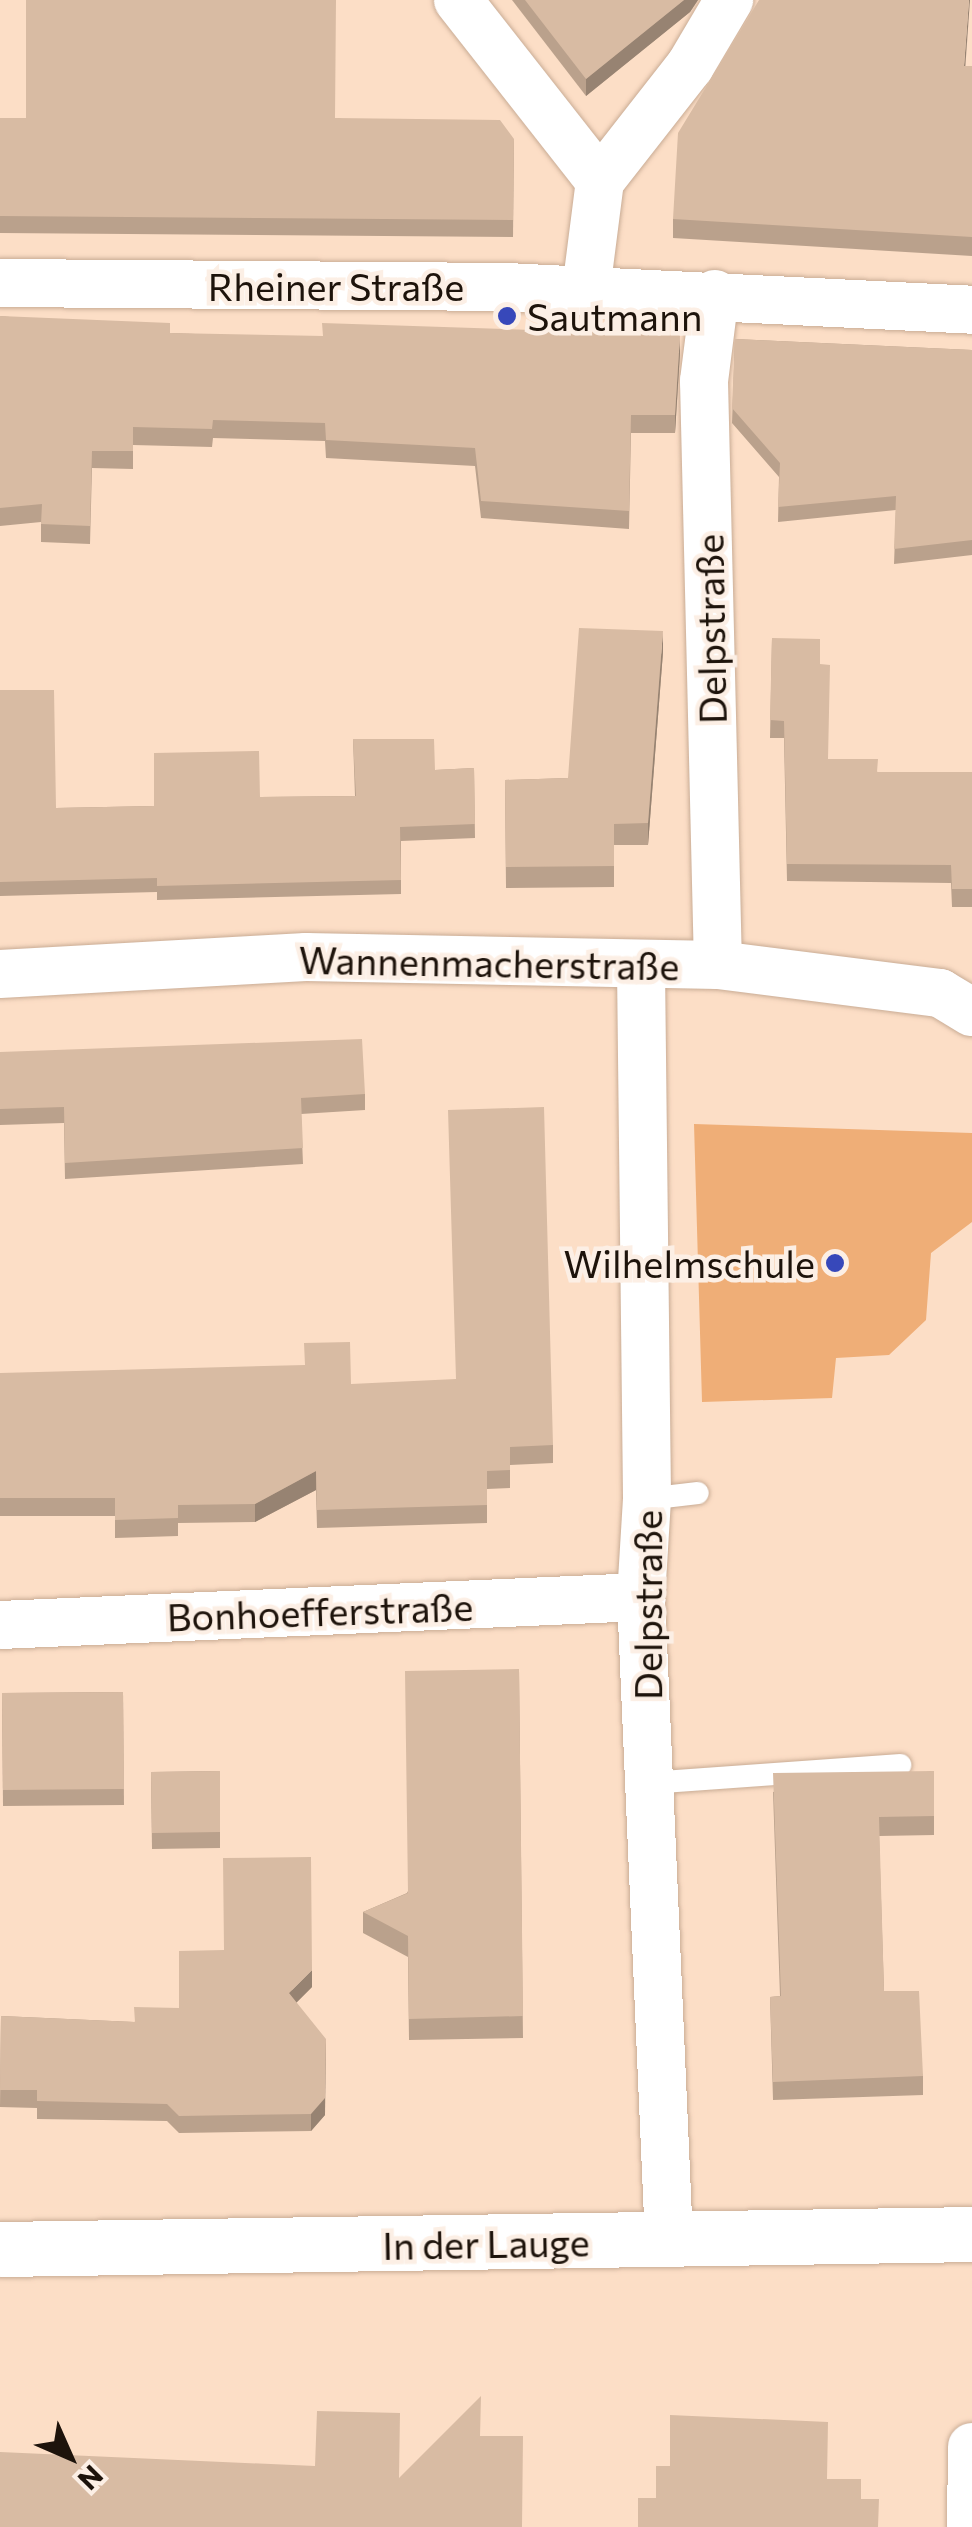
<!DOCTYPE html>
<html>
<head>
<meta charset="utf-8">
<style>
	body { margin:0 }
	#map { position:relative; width:972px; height:2527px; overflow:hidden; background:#fcdec6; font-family:Commissioner,sans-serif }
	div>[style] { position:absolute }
	.green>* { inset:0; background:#efae77 }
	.roads { filter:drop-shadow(0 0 2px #c9ac95) drop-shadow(0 0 2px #c9ac95) }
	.service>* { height:22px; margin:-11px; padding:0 11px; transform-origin:11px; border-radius:11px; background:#fff }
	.minor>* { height:48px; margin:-24px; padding:0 24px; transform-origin:24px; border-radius:24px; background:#fff }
	.tertiary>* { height:55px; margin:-27.5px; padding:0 27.5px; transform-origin:27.5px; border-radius:27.5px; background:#fff }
	.wall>* { inset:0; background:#baa18c }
	.shaded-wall>* { inset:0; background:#978372 }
	.building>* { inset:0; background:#d8bba3 }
	.dots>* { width:28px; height:28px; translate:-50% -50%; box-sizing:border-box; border:5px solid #fcefe5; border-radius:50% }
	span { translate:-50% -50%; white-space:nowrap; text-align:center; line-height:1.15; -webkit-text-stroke:9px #fcefe5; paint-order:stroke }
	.street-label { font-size:38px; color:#1d130b }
	.poi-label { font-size:38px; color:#1d130b }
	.left { translate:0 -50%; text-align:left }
	.right { translate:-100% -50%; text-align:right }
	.north { position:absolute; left:20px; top:2407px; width:100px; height:100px; -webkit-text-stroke:8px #fcefe5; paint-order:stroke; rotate:135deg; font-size:28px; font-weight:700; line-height:40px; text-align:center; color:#1d130b }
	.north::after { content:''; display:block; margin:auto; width:35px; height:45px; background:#1d130b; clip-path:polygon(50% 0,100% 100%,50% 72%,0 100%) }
</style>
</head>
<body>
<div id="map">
	<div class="green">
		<i style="clip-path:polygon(694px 1124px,972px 1133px,972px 1222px,931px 1253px,926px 1320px,889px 1355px,836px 1358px,832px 1398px,702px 1402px)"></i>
	</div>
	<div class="roads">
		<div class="service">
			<i style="left:647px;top:1499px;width:51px;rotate:-6.7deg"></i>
			<i style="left:649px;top:1783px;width:252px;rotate:-4.1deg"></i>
		</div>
		<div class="minor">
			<i style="left:458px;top:0;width:230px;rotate:51.9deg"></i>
			<i style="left:0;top:283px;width:507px;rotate:0.45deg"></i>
			<i style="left:507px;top:287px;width:466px;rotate:2.8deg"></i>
			<i style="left:586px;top:290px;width:110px;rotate:-82.7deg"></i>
			<i style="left:600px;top:181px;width:146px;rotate:-52deg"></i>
			<i style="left:690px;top:66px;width:77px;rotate:-59.4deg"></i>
			<i style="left:715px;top:294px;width:88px;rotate:97.2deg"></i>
			<i style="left:704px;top:381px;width:584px;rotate:88.63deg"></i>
			<i style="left:641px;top:968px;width:531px;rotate:89.35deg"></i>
			<i style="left:647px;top:1499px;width:98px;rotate:93.5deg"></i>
			<i style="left:641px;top:1597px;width:645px;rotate:87.51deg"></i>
			<i style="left:0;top:974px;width:306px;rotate:-3.2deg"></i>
			<i style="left:306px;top:957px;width:412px;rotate:1.1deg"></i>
			<i style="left:718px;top:965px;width:224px;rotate:7.2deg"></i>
			<i style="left:940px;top:993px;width:37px;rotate:31deg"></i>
			<i style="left:0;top:1625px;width:642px;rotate:-2.5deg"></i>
			<i style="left:971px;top:2527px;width:80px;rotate:-89.3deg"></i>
		</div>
		<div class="tertiary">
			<i style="left:0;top:2249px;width:972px;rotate:-0.88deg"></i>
		</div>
	</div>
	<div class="wall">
		<i style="clip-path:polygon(512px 0,698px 0,690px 12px,586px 96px)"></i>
		<i style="clip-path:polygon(965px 66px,972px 66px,972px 256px,673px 238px,673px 219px)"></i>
		<i style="clip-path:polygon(0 118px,335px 118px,514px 139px,513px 237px,0 233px)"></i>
		<i style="clip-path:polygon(0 316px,170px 333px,680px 353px,675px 433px,631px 433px,629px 529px,481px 518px,475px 466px,326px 458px,325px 441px,213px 438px,212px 447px,133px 445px,133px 469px,92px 468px,90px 544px,41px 542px,41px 522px,0 526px)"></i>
		<i style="clip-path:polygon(735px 339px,972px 350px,972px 555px,894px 564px,896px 510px,778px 522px,779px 477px,732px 423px)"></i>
		<i style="clip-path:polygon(772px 638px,820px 664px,828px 759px,878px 772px,972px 772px,972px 907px,952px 907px,951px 883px,787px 881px,784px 738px,770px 738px)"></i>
		<i style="clip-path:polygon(663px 652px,648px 845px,614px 845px,614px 887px,506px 888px,505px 780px,568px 778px)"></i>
		<i style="clip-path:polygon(0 690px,56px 808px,154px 806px,260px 797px,355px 796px,353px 739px,435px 770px,474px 768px,475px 838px,401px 841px,401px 894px,157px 900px,157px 892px,0 896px)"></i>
		<i style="clip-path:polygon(0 1052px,365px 1094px,365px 1110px,301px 1114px,303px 1164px,65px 1179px,64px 1123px,0 1125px)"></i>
		<i style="clip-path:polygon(0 1373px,351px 1384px,553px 1445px,553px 1463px,510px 1465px,510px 1488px,487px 1489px,487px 1523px,317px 1528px,316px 1490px,255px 1522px,178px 1523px,178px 1536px,115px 1538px,115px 1516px,0 1516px)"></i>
		<i style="clip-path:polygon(519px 1669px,523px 2038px,409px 2040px,408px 1957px,363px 1933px,363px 1912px,407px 1893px)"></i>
		<i style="clip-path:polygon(123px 1692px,124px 1805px,3px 1806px,2px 1693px)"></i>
		<i style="clip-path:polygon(220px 1771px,220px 1848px,152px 1849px,151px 1772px)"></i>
		<i style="clip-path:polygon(934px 1771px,934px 1835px,879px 1836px,884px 1991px,923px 2076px,923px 2095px,773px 2100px,770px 1997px,780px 1996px,773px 1792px)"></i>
		<i style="clip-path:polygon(312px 1987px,296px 2003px,325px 2115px,311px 2131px,179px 2133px,167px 2121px,37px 2119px,37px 2108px,0 2107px,1px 2016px,134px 2022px,179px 2008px)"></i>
	</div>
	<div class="shaded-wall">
		<i style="clip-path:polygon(684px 0,698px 0,690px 12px,586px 96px,586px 79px)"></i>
		<i style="clip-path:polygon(969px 0,970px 0,964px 85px,964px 66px)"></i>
		<i style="clip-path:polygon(680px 335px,680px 353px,675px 433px,675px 415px)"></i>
		<i style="clip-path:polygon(663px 631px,663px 652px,648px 845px,648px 823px)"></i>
		<i style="clip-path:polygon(316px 1471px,316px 1490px,255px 1522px,255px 1504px)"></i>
		<i style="clip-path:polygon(312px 1970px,312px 1987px,289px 2010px,289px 1993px)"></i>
		<i style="clip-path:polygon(326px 2039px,325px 2115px,311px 2131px,311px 2114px)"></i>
	</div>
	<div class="building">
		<i style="clip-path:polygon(26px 0,336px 0,335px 118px,500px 120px,514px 139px,513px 220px,0 216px,0 118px,26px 118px)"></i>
		<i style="clip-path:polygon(525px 0,684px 0,586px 79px)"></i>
		<i style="clip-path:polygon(759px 0,969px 0,964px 66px,972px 66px,972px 237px,673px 219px,678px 133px)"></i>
		<i style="clip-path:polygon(0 316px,170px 323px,170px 333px,323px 336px,322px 323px,680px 335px,675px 415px,631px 415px,629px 511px,481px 501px,475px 448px,326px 440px,325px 423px,213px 420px,212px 429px,133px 427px,133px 451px,92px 451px,90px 526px,41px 524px,42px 504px,0 508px)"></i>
		<i style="clip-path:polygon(735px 339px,972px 350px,972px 540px,894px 549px,896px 496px,778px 507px,780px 463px,732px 408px)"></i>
		<i style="clip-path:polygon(579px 628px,663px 631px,648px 823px,614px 824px,614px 866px,506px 867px,505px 780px,568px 778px)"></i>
		<i style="clip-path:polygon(772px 638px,820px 639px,820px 664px,830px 665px,828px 759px,878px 759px,877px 772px,972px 772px,972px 889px,952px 889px,951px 865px,787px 864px,784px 721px,770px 720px)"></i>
		<i style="clip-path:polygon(0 690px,54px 690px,56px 808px,154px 806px,154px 753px,259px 751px,260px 797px,356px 796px,353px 739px,434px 739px,435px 770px,474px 768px,475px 824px,400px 827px,401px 880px,157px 886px,157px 878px,0 882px)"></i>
		<i style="clip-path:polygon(362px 1039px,365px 1094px,301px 1098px,303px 1148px,65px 1163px,64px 1107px,0 1109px,0 1052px)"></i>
		<i style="clip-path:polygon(544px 1107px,553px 1445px,510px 1447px,510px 1470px,487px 1471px,487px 1505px,317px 1510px,316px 1471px,255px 1504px,178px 1505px,178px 1518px,115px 1520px,115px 1498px,0 1498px,0 1373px,305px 1365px,304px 1343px,350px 1342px,351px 1384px,456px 1379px,448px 1110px)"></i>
		<i style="clip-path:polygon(519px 1669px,523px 2016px,409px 2019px,408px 1936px,363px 1912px,408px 1893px,405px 1671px)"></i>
		<i style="clip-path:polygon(123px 1692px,124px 1789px,3px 1790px,2px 1693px)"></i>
		<i style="clip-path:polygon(220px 1771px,220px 1832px,152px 1833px,151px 1772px)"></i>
		<i style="clip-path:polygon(934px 1771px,934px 1816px,879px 1817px,884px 1991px,919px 1991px,923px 2076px,773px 2082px,770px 1997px,781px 1996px,773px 1773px)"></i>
		<i style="clip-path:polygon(311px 1857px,312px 1970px,289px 1993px,326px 2039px,325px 2098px,311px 2114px,179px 2116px,167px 2104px,37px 2101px,37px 2090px,0 2090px,1px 2016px,135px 2022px,134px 2007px,179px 2008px,179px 1951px,224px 1950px,223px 1858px)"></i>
		<i style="clip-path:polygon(481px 2396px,480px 2436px,523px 2436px,522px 2527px,0 2527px,0 2452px,315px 2466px,317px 2411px,400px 2413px,399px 2478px)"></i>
		<i style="clip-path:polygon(670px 2415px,828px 2422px,827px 2479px,861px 2479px,861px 2499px,879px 2499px,878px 2527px,638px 2527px,638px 2498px,656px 2498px,656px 2466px,670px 2466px)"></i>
	</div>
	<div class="dots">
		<i style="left:507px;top:316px;background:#3748ba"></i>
		<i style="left:835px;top:1263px;background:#3748ba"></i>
	</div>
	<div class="street-label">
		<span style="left:336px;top:286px">Rheiner Straße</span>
		<span style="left:710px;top:629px;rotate:-91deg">Delpstraße</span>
		<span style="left:489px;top:962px;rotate:1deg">Wannenmacherstraße</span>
		<span style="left:647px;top:1605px;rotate:-90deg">Delpstraße</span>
		<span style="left:320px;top:1611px;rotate:-2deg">Bonhoefferstraße</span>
		<span style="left:486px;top:2243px;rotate:-1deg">In der Lauge</span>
	</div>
	<div class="poi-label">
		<span class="left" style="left:527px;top:316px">Sautmann</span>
		<span class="right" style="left:815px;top:1263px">Wilhelmschule</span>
	</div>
	<div class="north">N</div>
</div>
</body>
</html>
